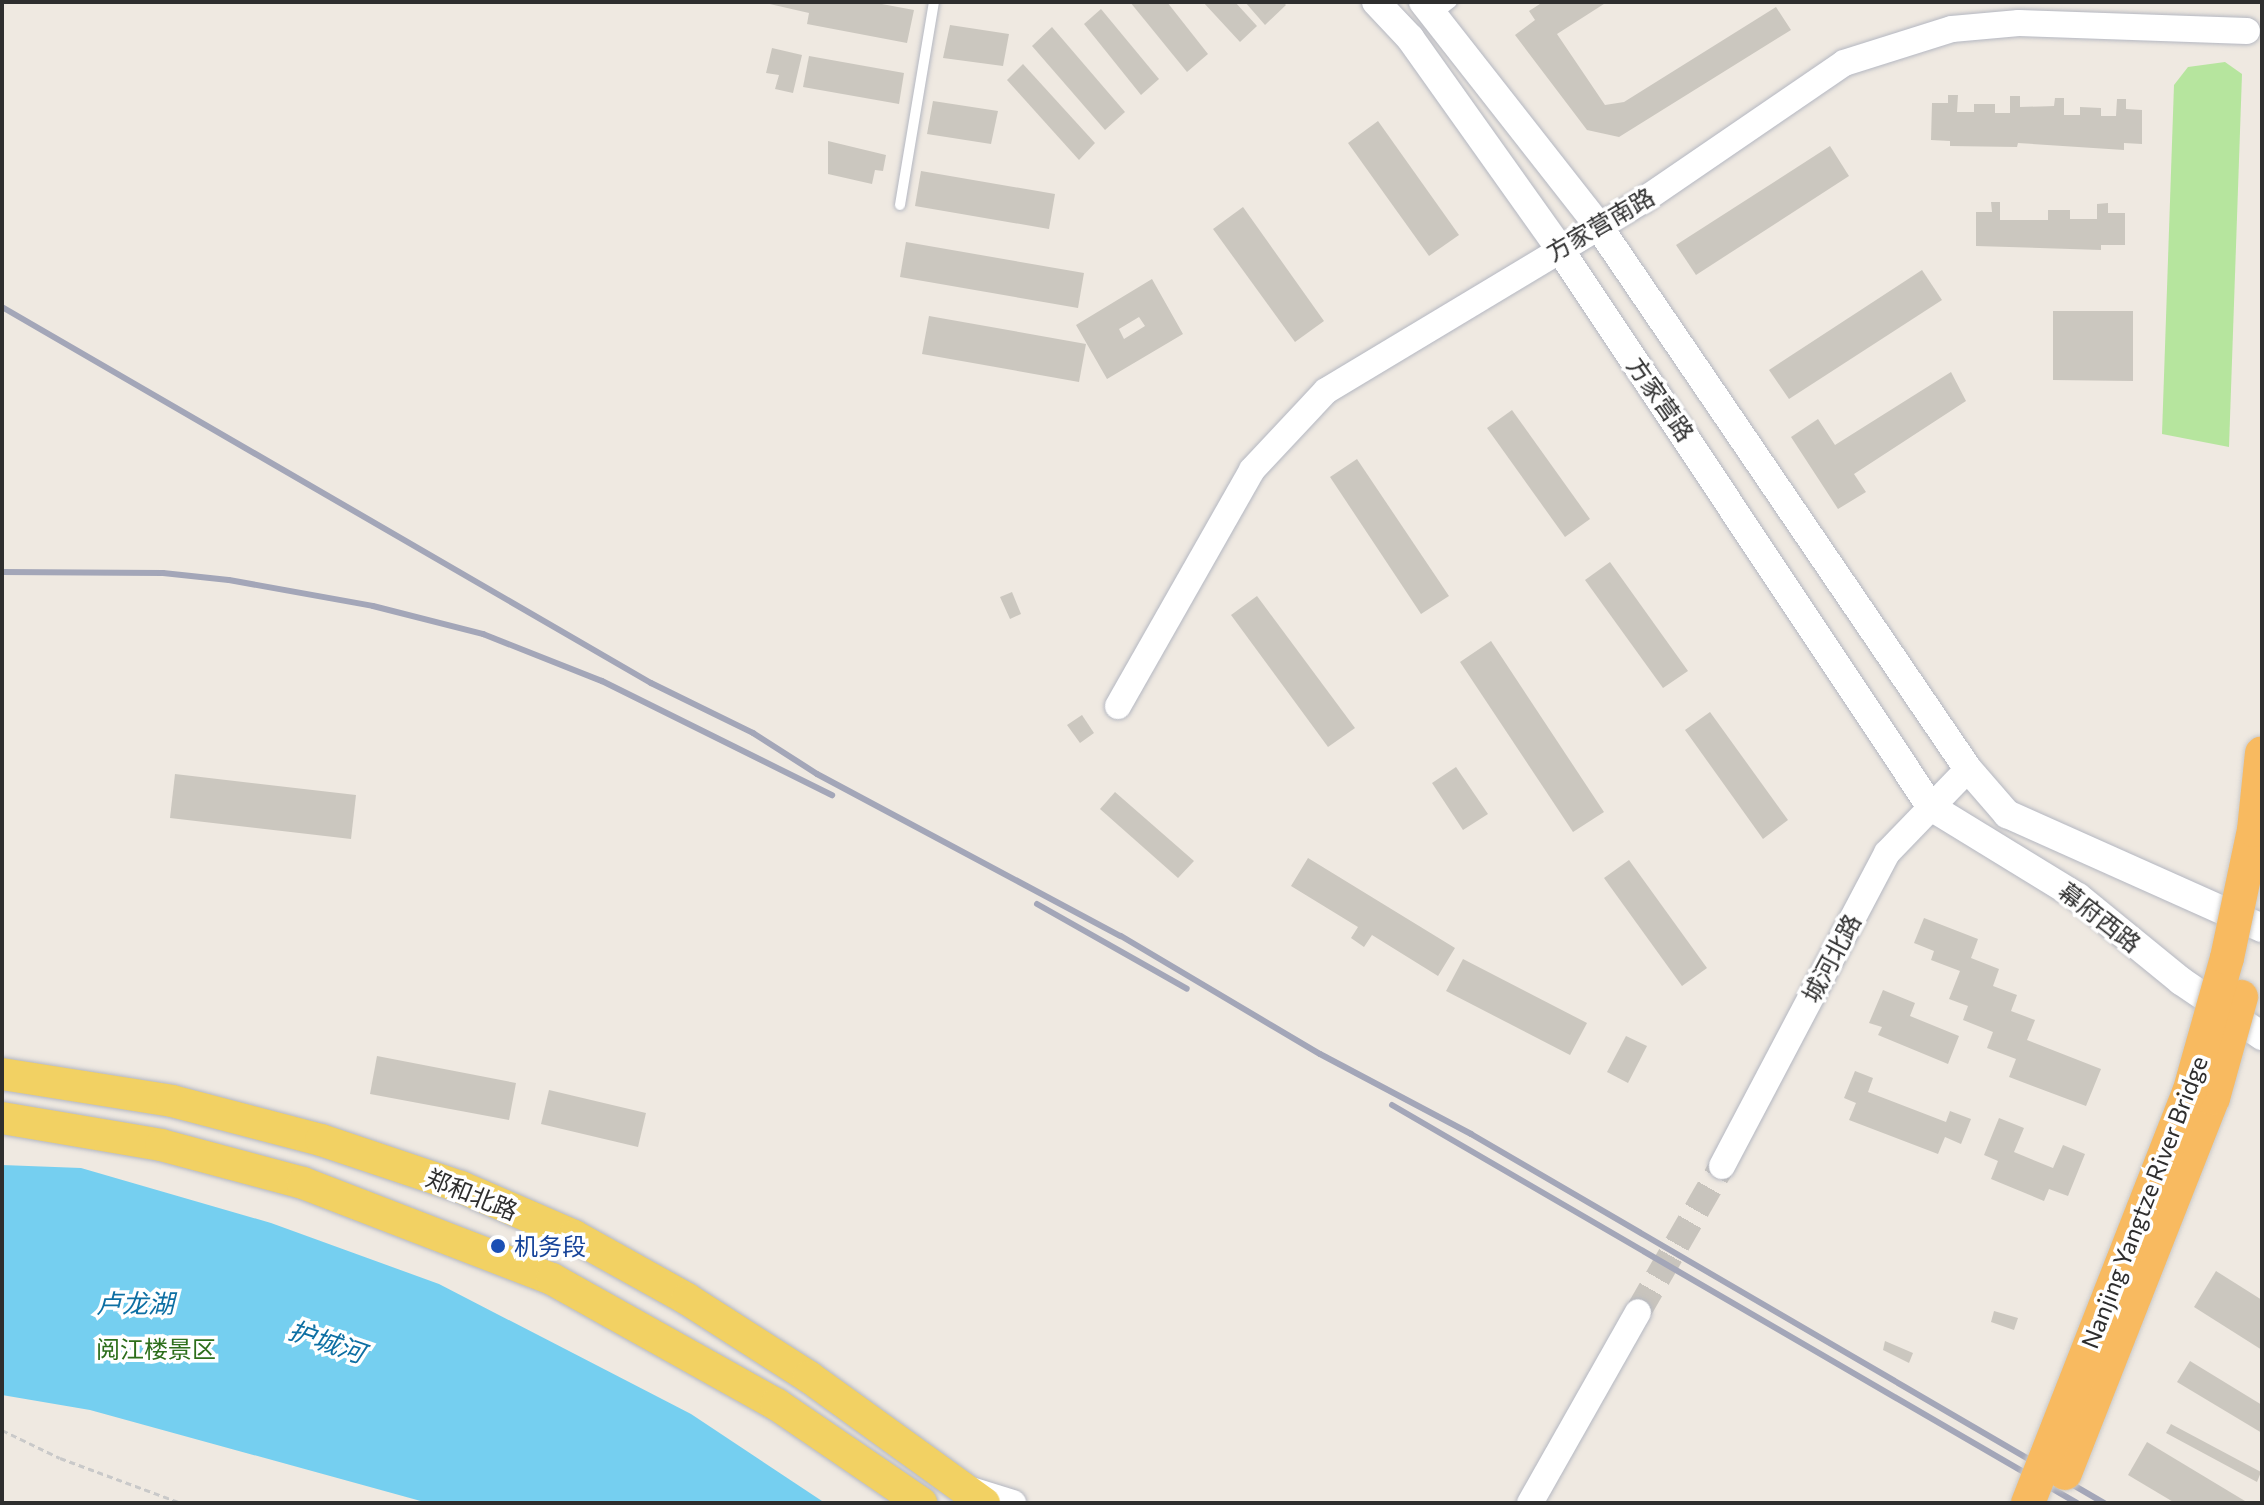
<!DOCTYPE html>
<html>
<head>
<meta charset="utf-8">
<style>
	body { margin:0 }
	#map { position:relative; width:2264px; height:1505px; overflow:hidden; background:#efe9e1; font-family:Commissioner,"Noto Sans SC",sans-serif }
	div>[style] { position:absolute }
	.green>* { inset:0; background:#b6e59e }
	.water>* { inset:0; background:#75cff0 }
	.building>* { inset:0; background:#cbc7bf }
	.tertiary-tunnel>* { height:26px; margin-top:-13px; transform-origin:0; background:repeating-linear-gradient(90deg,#c8c4bd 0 26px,transparent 0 39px) }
	.path>* { height:3px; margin-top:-1.5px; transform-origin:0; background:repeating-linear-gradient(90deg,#c9c9c9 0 6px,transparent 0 10px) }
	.roads { filter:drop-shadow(0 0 2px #b4b7c1) drop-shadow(0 0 2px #b4b7c1) }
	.service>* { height:10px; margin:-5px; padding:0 5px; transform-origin:5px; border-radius:5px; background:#fff }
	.tertiary>* { height:26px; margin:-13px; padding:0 13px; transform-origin:13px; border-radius:13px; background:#fff }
	.secondary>* { height:28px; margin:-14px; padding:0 14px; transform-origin:14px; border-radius:14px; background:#fff }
	.primary>* { height:32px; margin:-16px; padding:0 16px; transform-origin:16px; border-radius:16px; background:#f2d163 }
	.rail>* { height:6px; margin:-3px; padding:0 3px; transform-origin:3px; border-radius:3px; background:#a3a6b8 }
	.bridges { filter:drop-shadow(0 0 2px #c9c9c9) drop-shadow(0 0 2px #c9c9c9) }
	.trunk-bridge>* { height:34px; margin:-17px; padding:0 17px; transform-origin:17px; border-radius:17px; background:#f8ba60 }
	.dots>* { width:22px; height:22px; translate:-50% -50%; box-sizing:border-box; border:4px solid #fff; border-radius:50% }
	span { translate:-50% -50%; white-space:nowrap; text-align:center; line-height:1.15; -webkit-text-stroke:7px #fff; paint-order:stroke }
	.street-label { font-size:24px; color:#2e2e2e }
	.transit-label { font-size:24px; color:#164399 }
	.left { translate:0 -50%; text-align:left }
	.park-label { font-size:24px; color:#2c6e1b }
	.water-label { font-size:26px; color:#0d6fa3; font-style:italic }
	.frame { position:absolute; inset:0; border:4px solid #2e2e2e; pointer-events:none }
</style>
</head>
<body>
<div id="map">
	<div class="green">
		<i style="clip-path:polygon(2225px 62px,2242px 74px,2229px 447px,2162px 434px,2174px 85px,2188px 67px)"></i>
	</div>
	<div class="water">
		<i style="clip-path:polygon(2px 1165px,81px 1168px,271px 1223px,439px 1284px,691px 1414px,825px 1503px,428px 1503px,90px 1410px,2px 1395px)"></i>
	</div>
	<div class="building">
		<i style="clip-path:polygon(761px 2px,871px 2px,914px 10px,907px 43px,807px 24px,809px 13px)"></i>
		<i style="clip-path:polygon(1130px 2px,1167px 2px,1208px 54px,1187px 72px)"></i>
		<i style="clip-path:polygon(1203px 2px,1235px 2px,1257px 26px,1240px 42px)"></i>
		<i style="clip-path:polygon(1245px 2px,1283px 2px,1286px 5px,1265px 25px)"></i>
		<i style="clip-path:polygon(1543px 2px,1607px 2px,1557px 34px,1605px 105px,1624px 102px,1776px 7px,1791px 30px,1619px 137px,1587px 130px,1515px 35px,1535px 20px,1529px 11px)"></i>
		<i style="clip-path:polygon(1101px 9px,1159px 79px,1141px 95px,1084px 24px)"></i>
		<i style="clip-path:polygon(950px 25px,1009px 34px,1003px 66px,943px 58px)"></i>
		<i style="clip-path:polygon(1052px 27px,1125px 112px,1105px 130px,1032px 46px)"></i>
		<i style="clip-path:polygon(772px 48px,802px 55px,793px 93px,775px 89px,779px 75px,766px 73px)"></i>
		<i style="clip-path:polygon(809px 56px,904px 73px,899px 104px,803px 87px)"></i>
		<i style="clip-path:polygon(1023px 64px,1095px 143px,1079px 160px,1007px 80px)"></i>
		<i style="clip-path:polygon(1948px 95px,1958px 95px,1957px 112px,1974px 112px,1974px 104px,1995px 104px,1995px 113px,2010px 113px,2010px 96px,2020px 96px,2020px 107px,2054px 106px,2055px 98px,2064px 98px,2064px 115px,2080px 115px,2080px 107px,2101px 108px,2101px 116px,2116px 116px,2117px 99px,2126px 99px,2126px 109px,2142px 110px,2142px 144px,2124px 143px,2124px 150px,2018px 143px,2017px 147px,1950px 146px,1950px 141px,1931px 140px,1932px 103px,1948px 103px)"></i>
		<i style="clip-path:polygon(933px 101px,998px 111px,991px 144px,927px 134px)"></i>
		<i style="clip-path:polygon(1378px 121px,1459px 235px,1429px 256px,1348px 143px)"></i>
		<i style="clip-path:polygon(828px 141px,886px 155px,883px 171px,875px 170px,872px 184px,828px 174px)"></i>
		<i style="clip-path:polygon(1830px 146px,1849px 176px,1696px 275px,1676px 245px)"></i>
		<i style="clip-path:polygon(921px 171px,1055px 194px,1049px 229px,915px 206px)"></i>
		<i style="clip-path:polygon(1991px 202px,2000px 202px,2000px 220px,2048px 220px,2048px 210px,2070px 210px,2070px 219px,2097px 219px,2097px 204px,2108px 203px,2108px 213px,2125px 213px,2125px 245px,2101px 245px,2101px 250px,1976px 246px,1976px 212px,1992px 212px)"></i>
		<i style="clip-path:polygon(1243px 207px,1324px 321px,1295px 342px,1213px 229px)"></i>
		<i style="clip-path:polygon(906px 242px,1084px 273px,1078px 308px,900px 277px)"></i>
		<i style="clip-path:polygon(1922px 270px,1942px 300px,1789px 399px,1769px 370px)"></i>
		<i style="clip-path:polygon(evenodd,1152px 279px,1183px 334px,1107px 379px,1076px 325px,1152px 279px,1139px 317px,1145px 326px,1124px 339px,1119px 329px,1139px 317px)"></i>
		<i style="clip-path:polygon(2053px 311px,2133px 311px,2133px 381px,2053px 380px)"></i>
		<i style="clip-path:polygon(929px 316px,1086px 344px,1079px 382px,922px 354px)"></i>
		<i style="clip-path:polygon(1951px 372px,1966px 401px,1854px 474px,1866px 492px,1838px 509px,1791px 437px,1818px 419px,1835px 445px)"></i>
		<i style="clip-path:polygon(1512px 410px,1590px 519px,1565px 537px,1487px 428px)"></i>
		<i style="clip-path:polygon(1357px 459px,1449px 596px,1421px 614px,1330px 477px)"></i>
		<i style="clip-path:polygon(1610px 562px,1688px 671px,1663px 688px,1585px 580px)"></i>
		<i style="clip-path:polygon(1012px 592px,1021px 614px,1010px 619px,1000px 597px)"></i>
		<i style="clip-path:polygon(1257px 596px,1355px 728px,1328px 747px,1231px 615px)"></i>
		<i style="clip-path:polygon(1491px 641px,1604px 812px,1573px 832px,1460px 662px)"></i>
		<i style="clip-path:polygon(1710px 712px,1788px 820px,1763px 839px,1685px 730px)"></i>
		<i style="clip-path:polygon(1082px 715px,1094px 733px,1080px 743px,1067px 725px)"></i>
		<i style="clip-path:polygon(1456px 767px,1488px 814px,1463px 830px,1432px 783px)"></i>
		<i style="clip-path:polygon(175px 774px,356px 795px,351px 839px,170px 818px)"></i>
		<i style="clip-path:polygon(1115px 792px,1194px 861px,1178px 878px,1100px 809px)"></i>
		<i style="clip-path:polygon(1308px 858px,1455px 948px,1438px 976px,1372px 935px,1364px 947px,1351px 938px,1358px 927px,1291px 886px)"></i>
		<i style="clip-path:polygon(1629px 860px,1707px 968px,1682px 986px,1604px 878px)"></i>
		<i style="clip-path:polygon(1924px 918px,1978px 939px,1971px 958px,1999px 969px,1993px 986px,2017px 995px,2011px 1011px,2035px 1020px,2027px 1040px,2101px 1069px,2086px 1106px,2009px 1077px,2016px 1059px,1987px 1048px,1993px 1032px,1963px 1020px,1968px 1006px,1949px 999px,1960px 971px,1931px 960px,1934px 951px,1914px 943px)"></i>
		<i style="clip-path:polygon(1463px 959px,1587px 1023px,1570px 1055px,1446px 991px)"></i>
		<i style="clip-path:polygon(1883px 990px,1915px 1003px,1910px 1016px,1959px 1036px,1948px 1064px,1878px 1035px,1882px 1027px,1869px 1023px)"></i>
		<i style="clip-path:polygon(1626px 1036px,1647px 1046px,1628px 1083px,1607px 1072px)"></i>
		<i style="clip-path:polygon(377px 1056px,516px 1083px,509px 1120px,370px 1094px)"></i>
		<i style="clip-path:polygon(1855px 1071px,1873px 1078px,1868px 1092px,1946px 1122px,1950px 1111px,1971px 1119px,1961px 1144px,1945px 1137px,1938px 1154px,1849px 1120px,1856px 1103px,1844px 1098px)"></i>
		<i style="clip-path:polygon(549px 1090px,646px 1113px,638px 1147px,541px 1124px)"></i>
		<i style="clip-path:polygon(1999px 1118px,2024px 1128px,2014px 1152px,2053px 1168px,2063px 1145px,2085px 1154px,2068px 1196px,2049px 1189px,2044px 1201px,1991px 1179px,1998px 1161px,1984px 1155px)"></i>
		<i style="clip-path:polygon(2216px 1271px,2262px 1300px,2262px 1350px,2194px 1307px)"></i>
		<i style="clip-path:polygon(1994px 1311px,2018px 1318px,2014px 1330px,1991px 1322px)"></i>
		<i style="clip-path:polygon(1885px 1341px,1913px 1353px,1909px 1363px,1883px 1350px)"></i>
		<i style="clip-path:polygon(2190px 1361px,2262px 1405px,2262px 1433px,2177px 1382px)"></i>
		<i style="clip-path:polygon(2171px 1424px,2261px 1472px,2257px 1482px,2166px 1433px)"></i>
		<i style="clip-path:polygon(2147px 1442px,2245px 1501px,2244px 1503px,2175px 1503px,2128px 1475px)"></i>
	</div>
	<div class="tertiary-tunnel">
		<i style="left:1638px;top:1312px;width:168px;rotate:-60.1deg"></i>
	</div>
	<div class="path">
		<i style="left:2px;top:1430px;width:64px;rotate:25.8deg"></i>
		<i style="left:60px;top:1458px;width:129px;rotate:20.4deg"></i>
	</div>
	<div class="roads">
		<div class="service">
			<i style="left:1435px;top:15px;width:21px;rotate:-37deg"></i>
			<i style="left:900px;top:205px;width:206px;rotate:-80.5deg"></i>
		</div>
		<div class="tertiary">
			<i style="left:1118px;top:706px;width:271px;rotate:-60.4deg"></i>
			<i style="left:1252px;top:470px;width:108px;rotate:-46.9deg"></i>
			<i style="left:1326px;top:391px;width:371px;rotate:-31deg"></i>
			<i style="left:1644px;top:200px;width:242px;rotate:-34.4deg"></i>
			<i style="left:1844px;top:63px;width:113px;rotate:-17.5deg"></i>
			<i style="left:1952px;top:29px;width:67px;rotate:-5.1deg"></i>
			<i style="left:2019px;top:23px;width:228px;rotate:2deg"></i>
			<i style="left:1722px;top:1166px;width:354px;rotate:-62.2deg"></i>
			<i style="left:1887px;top:853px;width:117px;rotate:-46deg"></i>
			<i style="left:971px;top:1490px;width:44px;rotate:17.2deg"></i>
			<i style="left:1530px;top:1503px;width:219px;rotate:-60.5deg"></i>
		</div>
		<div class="secondary">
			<i style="left:1376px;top:2px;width:50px;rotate:46.6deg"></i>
			<i style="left:1410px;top:38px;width:257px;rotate:54.6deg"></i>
			<i style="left:1559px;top:248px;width:671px;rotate:56.36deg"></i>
			<i style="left:1931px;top:807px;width:172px;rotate:31.5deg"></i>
			<i style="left:2078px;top:897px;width:133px;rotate:39.2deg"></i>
			<i style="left:2181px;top:981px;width:98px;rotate:34.2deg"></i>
			<i style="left:1423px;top:2px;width:282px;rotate:51.9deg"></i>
			<i style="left:1597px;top:224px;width:659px;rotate:55.76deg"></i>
			<i style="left:1968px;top:769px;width:60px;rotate:49.1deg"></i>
			<i style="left:2007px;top:814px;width:279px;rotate:24.1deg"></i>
		</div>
		<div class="primary">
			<i style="left:2px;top:1074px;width:172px;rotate:9deg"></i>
			<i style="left:172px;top:1101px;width:154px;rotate:14.7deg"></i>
			<i style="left:321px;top:1140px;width:148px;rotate:18.6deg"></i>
			<i style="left:461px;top:1187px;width:123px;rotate:23.4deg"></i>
			<i style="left:574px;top:1236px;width:129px;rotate:29.1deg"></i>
			<i style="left:687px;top:1299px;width:145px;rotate:32.6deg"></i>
			<i style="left:809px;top:1377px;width:216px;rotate:35.8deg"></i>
			<i style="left:2px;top:1118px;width:161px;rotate:9.6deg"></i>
			<i style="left:161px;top:1145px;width:147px;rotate:15deg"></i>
			<i style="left:303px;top:1183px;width:267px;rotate:21.1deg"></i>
			<i style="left:552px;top:1279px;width:257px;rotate:29.2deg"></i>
			<i style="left:776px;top:1404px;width:176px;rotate:34.3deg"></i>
		</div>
	</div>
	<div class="rail">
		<i style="left:2px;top:307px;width:750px;rotate:30.09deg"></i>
		<i style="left:651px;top:683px;width:114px;rotate:26.1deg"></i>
		<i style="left:753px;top:733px;width:76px;rotate:32.6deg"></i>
		<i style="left:817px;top:774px;width:344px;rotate:28.1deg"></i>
		<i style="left:1121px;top:936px;width:231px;rotate:30.7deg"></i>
		<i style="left:1320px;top:1054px;width:171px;rotate:27.9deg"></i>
		<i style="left:1471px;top:1134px;width:733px;rotate:30.24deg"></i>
		<i style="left:2px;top:572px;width:161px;rotate:0.4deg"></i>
		<i style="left:163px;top:573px;width:66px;rotate:6.1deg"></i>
		<i style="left:229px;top:580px;width:146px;rotate:10.2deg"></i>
		<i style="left:373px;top:606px;width:114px;rotate:14.3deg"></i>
		<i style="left:483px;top:634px;width:128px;rotate:21.6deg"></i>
		<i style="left:602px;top:681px;width:257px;rotate:26.4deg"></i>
		<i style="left:1037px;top:904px;width:172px;rotate:29.5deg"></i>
		<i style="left:1392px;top:1105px;width:792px;rotate:30.16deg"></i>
	</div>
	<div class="bridges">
		<div class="trunk-bridge">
			<i style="left:2065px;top:1473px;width:403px;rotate:-68.5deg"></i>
			<i style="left:2213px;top:1098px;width:105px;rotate:-74.5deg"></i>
			<i style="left:2028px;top:1503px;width:440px;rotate:-68.6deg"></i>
			<i style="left:2189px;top:1093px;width:140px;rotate:-74.3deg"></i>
			<i style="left:2227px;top:958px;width:131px;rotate:-78.1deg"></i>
			<i style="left:2254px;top:830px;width:77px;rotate:-84.1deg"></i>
		</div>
	</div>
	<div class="dots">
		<i style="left:498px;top:1246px;background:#1a4fb4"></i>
	</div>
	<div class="street-label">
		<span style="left:1600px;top:224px;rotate:-30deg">方家营南路</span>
		<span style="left:1661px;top:399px;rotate:55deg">方家营路</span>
		<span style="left:2100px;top:917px;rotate:38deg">幕府西路</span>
		<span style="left:1831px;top:958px;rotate:-62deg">城河北路</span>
		<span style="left:472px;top:1194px;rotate:22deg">郑和北路</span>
		<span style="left:2144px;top:1202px;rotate:-69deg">Nanjing Yangtze River Bridge</span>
	</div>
	<div class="transit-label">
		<span class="left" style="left:514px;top:1246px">机务段</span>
	</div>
	<div class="park-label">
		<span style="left:156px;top:1349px">阅江楼景区</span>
	</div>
	<div class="water-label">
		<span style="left:135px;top:1303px">卢龙湖</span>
		<span style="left:327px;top:1341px;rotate:19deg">护城河</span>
	</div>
	<div class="frame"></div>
</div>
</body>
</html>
